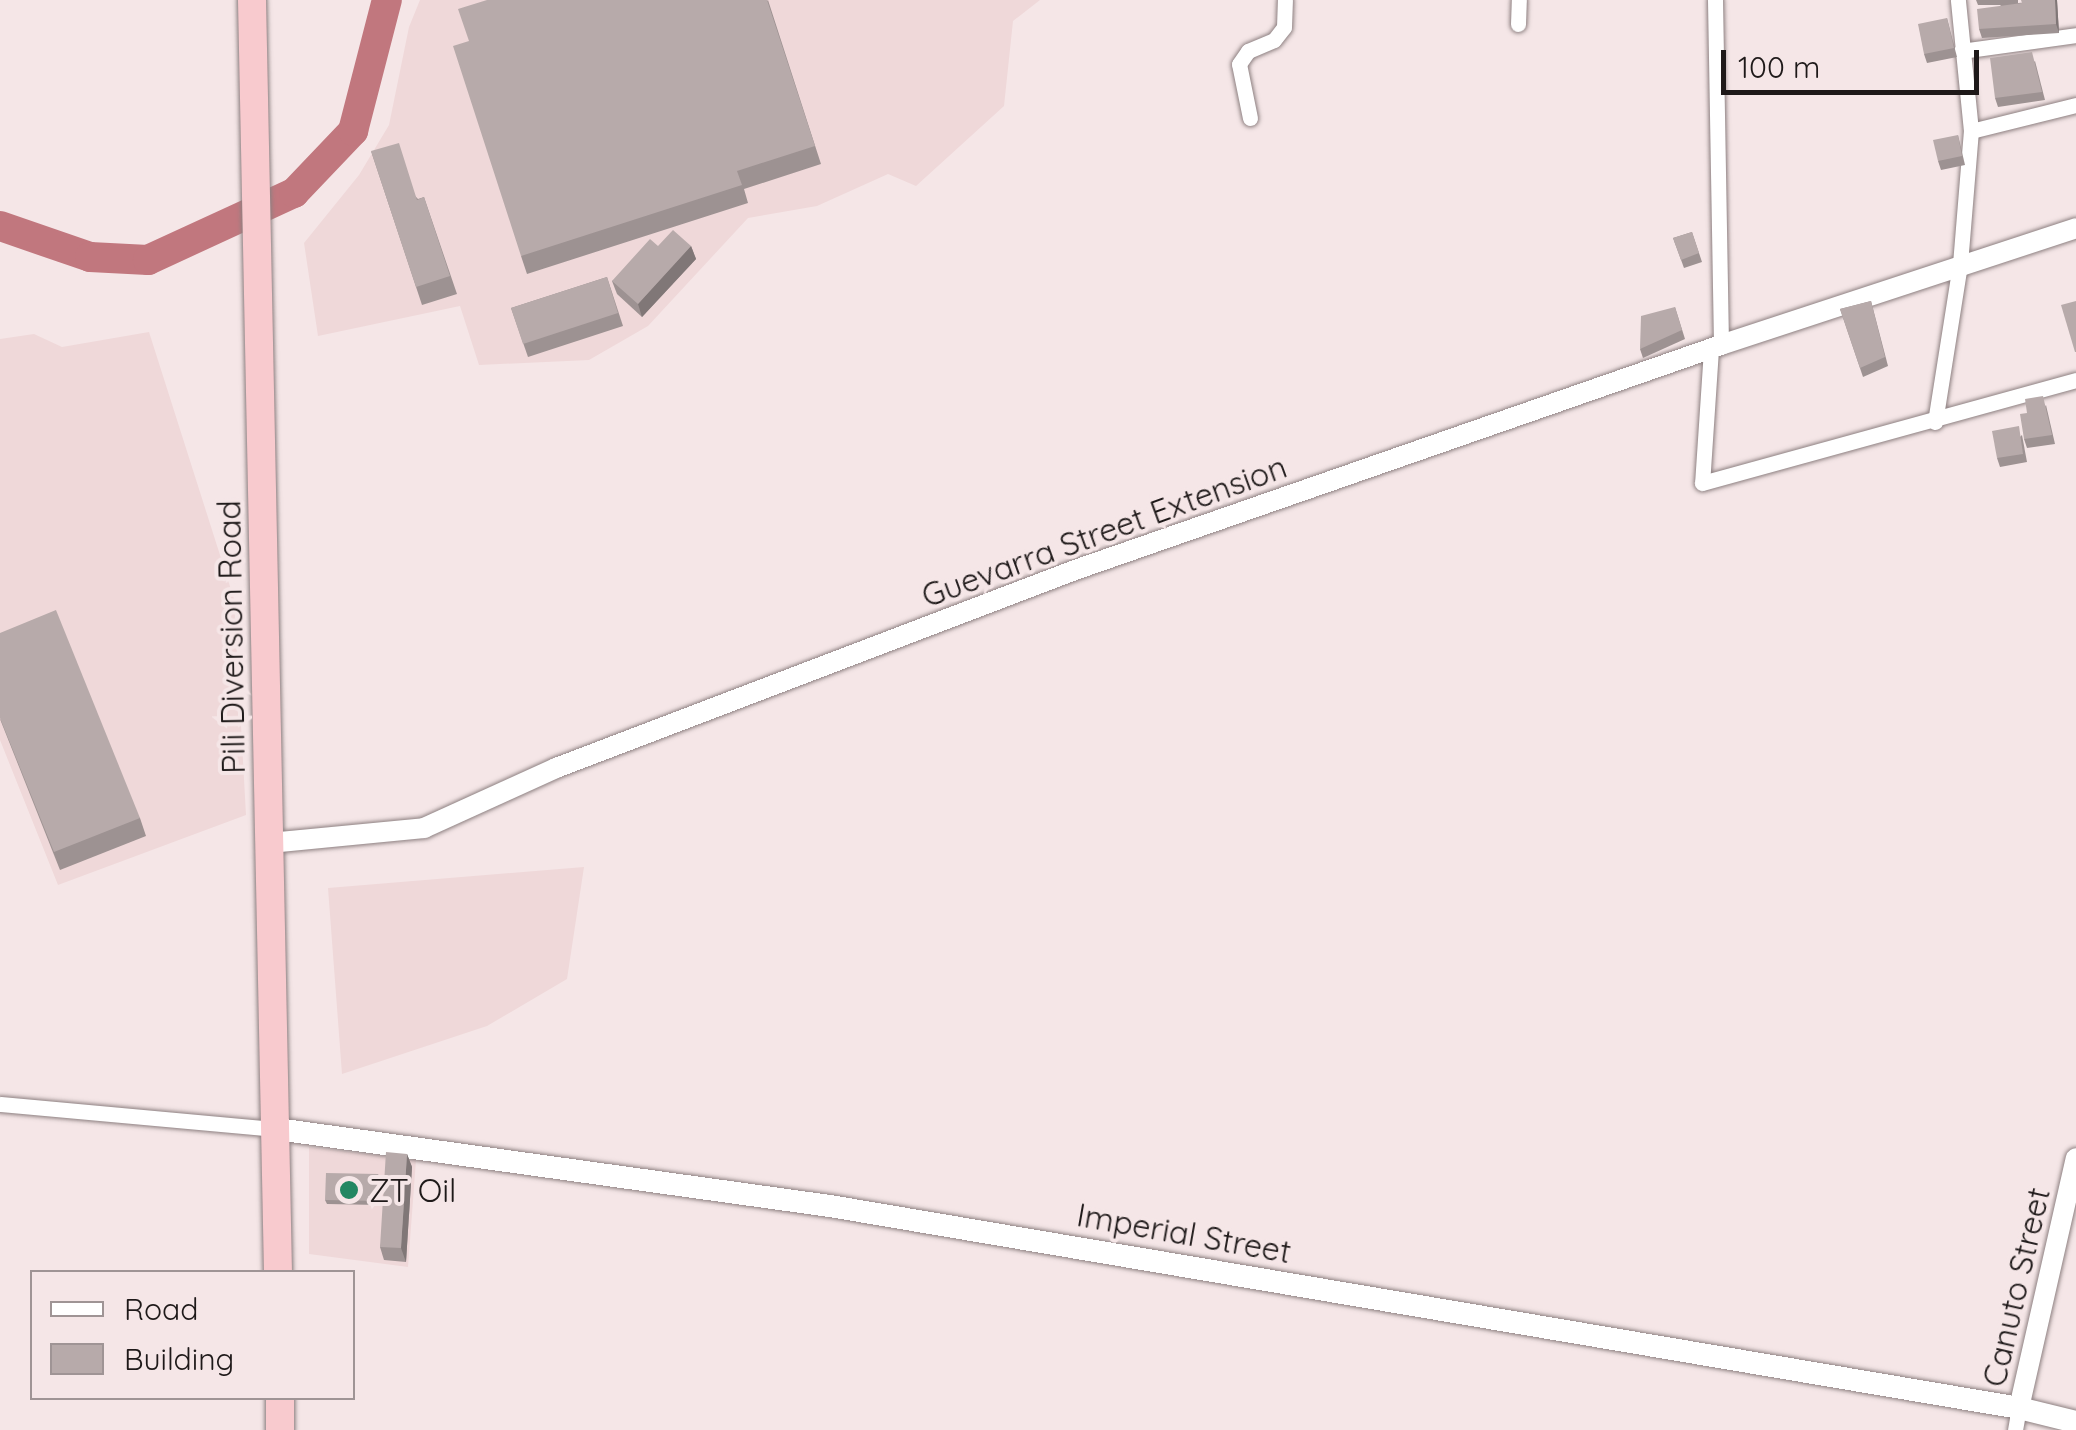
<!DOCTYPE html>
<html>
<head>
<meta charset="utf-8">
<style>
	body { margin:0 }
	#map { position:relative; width:2076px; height:1430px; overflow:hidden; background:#f5e6e7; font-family:Quicksand,sans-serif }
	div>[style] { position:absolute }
	.built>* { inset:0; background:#efd8d9 }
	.river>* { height:30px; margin:-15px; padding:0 15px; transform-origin:15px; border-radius:15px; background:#c1777e }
	.roads { filter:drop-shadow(0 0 2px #8d8081) drop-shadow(0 0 2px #8d8081) }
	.minor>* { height:15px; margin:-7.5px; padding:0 7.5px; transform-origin:7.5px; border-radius:7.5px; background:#fff }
	.tertiary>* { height:20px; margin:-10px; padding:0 10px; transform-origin:10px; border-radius:10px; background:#fff }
	.secondary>* { height:22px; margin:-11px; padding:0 11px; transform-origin:11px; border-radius:11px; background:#fff }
	.trunk>* { height:28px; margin:-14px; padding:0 14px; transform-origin:14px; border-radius:14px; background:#f8cace }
	.wall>* { inset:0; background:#9d9292 }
	.shaded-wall>* { inset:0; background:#807777 }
	.building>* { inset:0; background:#b7aaaa }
	.dots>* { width:28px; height:28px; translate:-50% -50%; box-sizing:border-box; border:5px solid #f5e6e7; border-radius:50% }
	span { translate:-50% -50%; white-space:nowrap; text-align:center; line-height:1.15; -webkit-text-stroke:8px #f5e6e7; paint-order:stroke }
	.street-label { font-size:32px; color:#1e1919 }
	.poi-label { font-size:32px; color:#1e1919 }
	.left { translate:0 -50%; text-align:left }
	.legend { position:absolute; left:30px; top:1270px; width:325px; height:130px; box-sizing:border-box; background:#f5e6e7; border:2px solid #9f9495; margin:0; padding:12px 18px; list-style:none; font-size:30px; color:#1e1919 }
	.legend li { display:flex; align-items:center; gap:20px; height:50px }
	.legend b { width:50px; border:2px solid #9f9495 }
	.scale { position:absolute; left:1721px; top:50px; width:258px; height:45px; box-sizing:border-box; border:5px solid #1e1919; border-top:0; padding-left:12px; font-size:30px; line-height:35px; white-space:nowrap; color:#1e1919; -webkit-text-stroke:8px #f5e6e7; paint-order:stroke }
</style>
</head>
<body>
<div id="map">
	<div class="built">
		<i style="clip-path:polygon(420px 0,1040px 0,1013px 21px,1004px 106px,916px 186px,888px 174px,817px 206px,748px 218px,648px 326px,589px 360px,479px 365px,460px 306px,318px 336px,304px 243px,359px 175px,389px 125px,409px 27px)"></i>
		<i style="clip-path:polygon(149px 332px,234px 599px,246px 815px,58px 885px,0 740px,0 339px,34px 334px,62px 347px)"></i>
		<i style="clip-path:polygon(584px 867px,567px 979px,487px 1026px,342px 1074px,328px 888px)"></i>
		<i style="clip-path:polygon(309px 1147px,416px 1160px,408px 1267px,309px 1254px)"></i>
	</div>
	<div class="river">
		<i style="left:0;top:226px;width:95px;rotate:19deg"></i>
		<i style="left:90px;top:257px;width:58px;rotate:3deg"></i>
		<i style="left:148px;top:260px;width:161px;rotate:-24.7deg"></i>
		<i style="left:294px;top:193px;width:86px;rotate:-46.4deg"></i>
		<i style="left:353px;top:131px;width:135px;rotate:-75.5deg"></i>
	</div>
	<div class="roads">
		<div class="minor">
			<i style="left:1715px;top:0;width:345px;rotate:89deg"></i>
			<i style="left:1518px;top:24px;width:24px;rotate:-88deg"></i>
			<i style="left:1961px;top:51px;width:116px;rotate:-7.9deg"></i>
			<i style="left:1250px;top:118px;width:55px;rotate:-101.5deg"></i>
			<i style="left:1239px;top:64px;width:16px;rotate:-55deg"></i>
			<i style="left:1248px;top:51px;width:28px;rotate:-23deg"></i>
			<i style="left:1274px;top:40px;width:16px;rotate:-52deg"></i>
			<i style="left:1284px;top:27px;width:27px;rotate:-88deg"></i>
			<i style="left:1971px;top:131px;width:108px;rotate:-13.9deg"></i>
			<i style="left:1711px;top:349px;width:134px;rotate:93.8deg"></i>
			<i style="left:1702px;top:483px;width:388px;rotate:-15.4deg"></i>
			<i style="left:1935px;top:422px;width:160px;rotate:-81deg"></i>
			<i style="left:1960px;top:264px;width:133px;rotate:-85.3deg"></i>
			<i style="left:1971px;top:131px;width:132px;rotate:-95.7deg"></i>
			<i style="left:0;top:1104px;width:278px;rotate:5.2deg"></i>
			<i style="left:2015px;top:1430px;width:22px;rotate:-80deg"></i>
		</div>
		<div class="tertiary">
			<i style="left:269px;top:843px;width:156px;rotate:-5.5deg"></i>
			<i style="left:424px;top:828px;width:145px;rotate:-24.4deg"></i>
			<i style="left:556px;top:768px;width:555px;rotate:-20.88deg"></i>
			<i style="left:1075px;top:570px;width:684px;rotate:-19.2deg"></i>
			<i style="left:1721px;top:345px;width:374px;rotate:-18.2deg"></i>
			<i style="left:2019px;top:1408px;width:256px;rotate:-77.2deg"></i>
		</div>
		<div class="secondary">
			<i style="left:277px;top:1129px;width:558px;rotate:7.93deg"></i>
			<i style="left:830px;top:1206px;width:1206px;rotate:9.64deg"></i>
			<i style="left:2019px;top:1408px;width:59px;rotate:13.8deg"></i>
		</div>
		<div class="trunk">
			<i style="left:252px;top:0;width:1272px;rotate:88.83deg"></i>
			<i style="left:280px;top:1398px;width:32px;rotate:90deg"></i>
		</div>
	</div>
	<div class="wall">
		<i style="clip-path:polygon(768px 0,821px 164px,744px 189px,748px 203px,527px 274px,521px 256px)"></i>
		<i style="clip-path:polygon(1976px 0,2018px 0,2018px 3px,2057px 0,2059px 33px,1982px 38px,1979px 29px,2001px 5px,1978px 5px)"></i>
		<i style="clip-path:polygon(1947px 18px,1957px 57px,1927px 63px,1924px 54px)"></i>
		<i style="clip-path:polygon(2035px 61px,2045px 100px,1998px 107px,1995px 98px)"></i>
		<i style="clip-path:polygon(1958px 135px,1965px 165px,1941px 170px,1938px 161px)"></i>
		<i style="clip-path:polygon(371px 151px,418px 199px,424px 197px,457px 294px,422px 305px)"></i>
		<i style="clip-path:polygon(1692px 232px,1702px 262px,1684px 268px,1673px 238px)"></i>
		<i style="clip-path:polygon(691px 246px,696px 259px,642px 317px,617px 294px,612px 281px)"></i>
		<i style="clip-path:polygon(607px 277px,623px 326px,528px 357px,511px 308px)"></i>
		<i style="clip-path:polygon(1871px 301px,1888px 366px,1863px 377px,1840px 309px)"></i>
		<i style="clip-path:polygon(1675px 307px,1685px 339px,1643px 358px,1640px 349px)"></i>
		<i style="clip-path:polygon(2046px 405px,2055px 444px,2027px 448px,2024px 439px)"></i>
		<i style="clip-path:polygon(2022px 435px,2027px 462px,2000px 467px,1997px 458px)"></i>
		<i style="clip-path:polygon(0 719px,140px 818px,146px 836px,60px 870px)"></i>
		<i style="clip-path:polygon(407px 1154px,412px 1167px,406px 1262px,384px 1260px,380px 1247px)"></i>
		<i style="clip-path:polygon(378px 1174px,380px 1179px,379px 1205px,327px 1204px,325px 1200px)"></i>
	</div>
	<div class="shaded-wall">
		<i style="clip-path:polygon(2055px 0,2057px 0,2059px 33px,2056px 24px)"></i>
		<i style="clip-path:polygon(691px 246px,696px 259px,642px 317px,638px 304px)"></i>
		<i style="clip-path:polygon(407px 1154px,412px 1167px,406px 1262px,401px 1248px)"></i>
	</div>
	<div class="building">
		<i style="clip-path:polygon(487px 0,767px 0,815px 146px,737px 171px,742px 185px,521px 256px,453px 46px,469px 41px,458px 9px)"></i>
		<i style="clip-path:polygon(2021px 0,2055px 0,2056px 24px,1979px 29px,1977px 9px,2022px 3px)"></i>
		<i style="clip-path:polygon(1947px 18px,1954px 48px,1924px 54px,1918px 24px)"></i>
		<i style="clip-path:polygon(2032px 52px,2042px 92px,1995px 98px,1990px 58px)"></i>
		<i style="clip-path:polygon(1958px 135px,1962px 156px,1938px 161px,1933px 140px)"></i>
		<i style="clip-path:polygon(399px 143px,417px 200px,424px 197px,450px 276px,416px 287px,371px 151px)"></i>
		<i style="clip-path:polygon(673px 230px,691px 246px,638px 304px,612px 281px,650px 239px,658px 246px)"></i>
		<i style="clip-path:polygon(1692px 232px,1699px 253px,1681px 260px,1673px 238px)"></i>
		<i style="clip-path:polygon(607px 277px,618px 313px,523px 344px,511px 308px)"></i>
		<i style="clip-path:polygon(1871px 301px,1885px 357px,1860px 368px,1840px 309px)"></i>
		<i style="clip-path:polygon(2076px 301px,2076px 352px,2075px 352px,2061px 305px)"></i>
		<i style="clip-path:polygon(1675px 307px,1682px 330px,1640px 349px,1641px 316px)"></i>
		<i style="clip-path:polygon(2043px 396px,2052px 435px,2024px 439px,2020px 414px,2027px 413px,2025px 399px)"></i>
		<i style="clip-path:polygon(2019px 426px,2023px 454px,1997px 458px,1992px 431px)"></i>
		<i style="clip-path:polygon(56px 610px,140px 818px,54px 852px,0 718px,0 633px)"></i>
		<i style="clip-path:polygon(386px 1152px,407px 1154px,401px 1248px,380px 1247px)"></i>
		<i style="clip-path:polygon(326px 1173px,378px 1174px,378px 1201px,325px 1200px)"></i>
	</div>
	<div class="dots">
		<i style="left:349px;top:1190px;background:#228762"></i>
	</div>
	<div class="street-label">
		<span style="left:1104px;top:531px;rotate:-20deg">Guevarra Street Extension</span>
		<span style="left:231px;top:637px;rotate:-91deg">Pili Diversion Road</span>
		<span style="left:1184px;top:1233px;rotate:10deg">Imperial Street</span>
		<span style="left:2016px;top:1287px;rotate:-77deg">Canuto Street</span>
	</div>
	<div class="poi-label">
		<span class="left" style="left:369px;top:1190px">ZT Oil</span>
	</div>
	<ul class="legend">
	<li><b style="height:12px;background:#fff"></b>Road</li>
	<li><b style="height:28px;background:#b7aaaa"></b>Building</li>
	</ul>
	<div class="scale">100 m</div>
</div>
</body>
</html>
